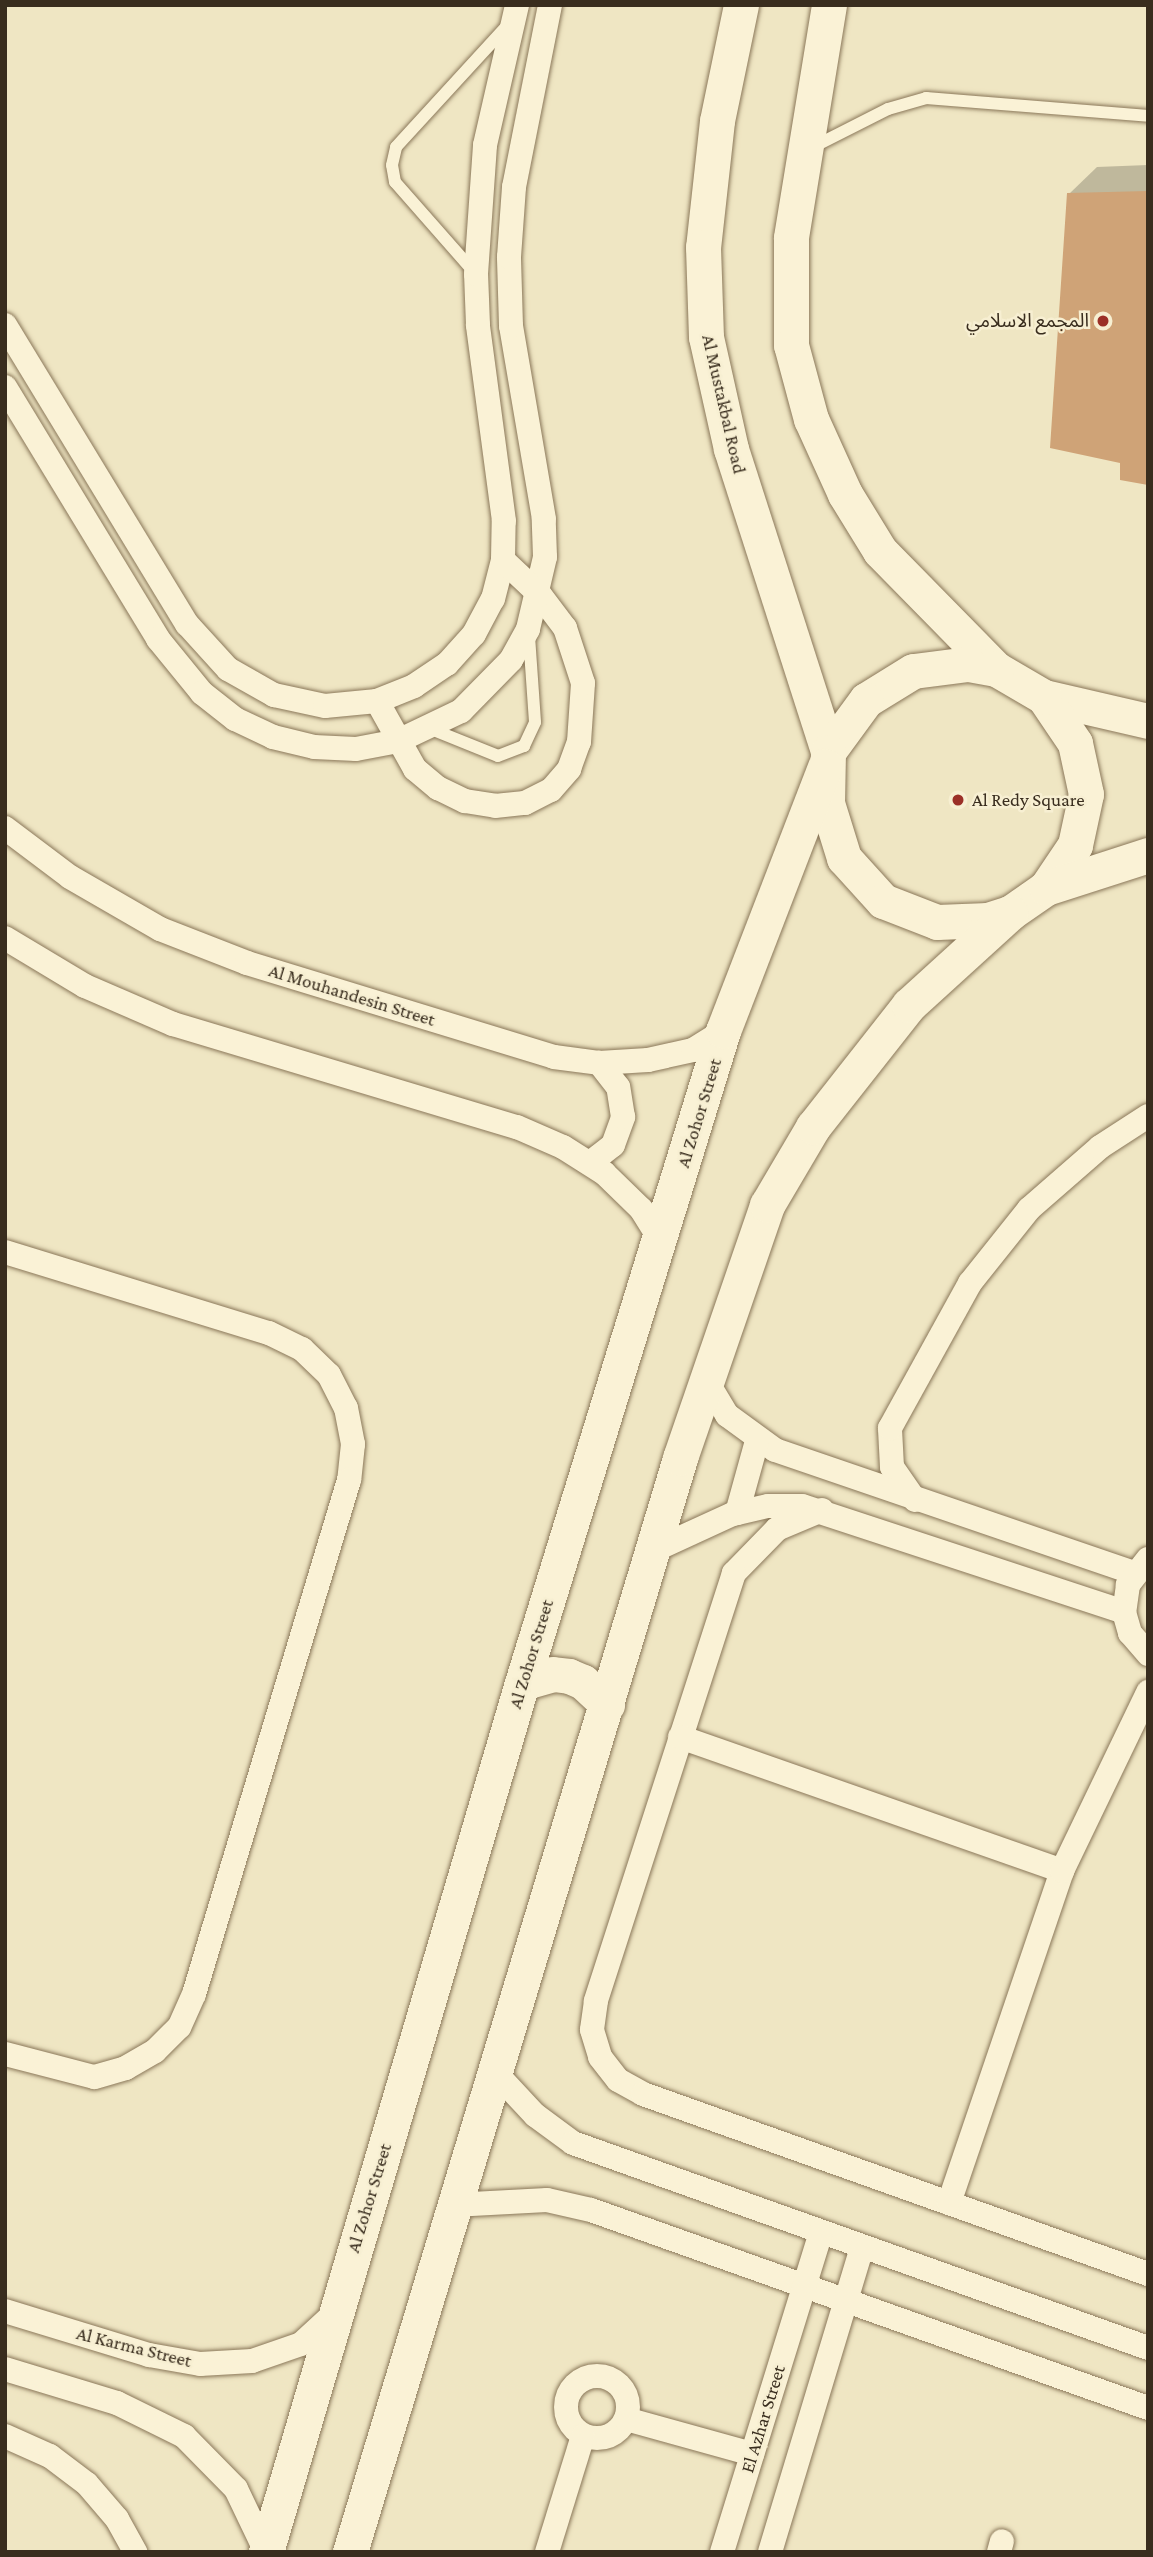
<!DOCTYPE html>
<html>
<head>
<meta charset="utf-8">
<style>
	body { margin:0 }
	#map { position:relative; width:1153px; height:2557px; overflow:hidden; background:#efe6c3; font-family:"Crimson Pro","Noto Sans Arabic",serif }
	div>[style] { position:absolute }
	.shadow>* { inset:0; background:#0003 }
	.building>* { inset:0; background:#cfa377 }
	.roads { filter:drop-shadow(0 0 2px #8a7759) drop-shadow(0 0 2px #8a7759) }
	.lane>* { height:12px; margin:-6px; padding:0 6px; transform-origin:6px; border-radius:6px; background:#faf2d6 }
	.street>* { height:24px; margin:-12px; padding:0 12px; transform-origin:12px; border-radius:12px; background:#faf2d6 }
	.street>.ring { margin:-12px; padding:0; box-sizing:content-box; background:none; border:24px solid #faf2d6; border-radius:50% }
	.secondary>* { height:35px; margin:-17.5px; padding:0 17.5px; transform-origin:17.5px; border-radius:17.5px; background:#faf2d6 }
	.dots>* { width:19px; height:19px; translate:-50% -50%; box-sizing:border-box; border:4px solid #f7efd2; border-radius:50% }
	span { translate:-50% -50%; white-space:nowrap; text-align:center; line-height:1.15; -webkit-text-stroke:5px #f7efd2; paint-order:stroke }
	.poi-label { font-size:19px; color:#392d1e }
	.right { translate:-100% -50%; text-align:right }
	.left { translate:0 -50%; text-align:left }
	.street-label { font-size:19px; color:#392d1e }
	.frame { position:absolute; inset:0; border:7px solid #392d1e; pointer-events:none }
</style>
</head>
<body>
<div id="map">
	<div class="shadow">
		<i style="clip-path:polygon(1148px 165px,1148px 484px,1122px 461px,1069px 194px,1097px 167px)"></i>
	</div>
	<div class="building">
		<i style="clip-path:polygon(1148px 191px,1148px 485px,1120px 480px,1120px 463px,1050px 448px,1067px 193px)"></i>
	</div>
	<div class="roads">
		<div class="lane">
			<i style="left:811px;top:148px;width:86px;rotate:-26.9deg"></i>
			<i style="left:888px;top:109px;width:40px;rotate:-16deg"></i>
			<i style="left:926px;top:98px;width:223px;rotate:4.6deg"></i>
			<i style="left:475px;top:273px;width:121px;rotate:-131.3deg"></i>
			<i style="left:395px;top:182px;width:17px;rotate:-100deg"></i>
			<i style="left:392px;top:165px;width:18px;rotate:-77deg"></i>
			<i style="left:396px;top:147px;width:164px;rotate:-47.5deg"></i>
			<i style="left:431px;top:729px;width:72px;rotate:21.9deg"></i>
			<i style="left:498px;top:756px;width:28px;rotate:-21deg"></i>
			<i style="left:524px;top:746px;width:26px;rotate:-65deg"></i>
			<i style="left:535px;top:722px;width:86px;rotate:-94deg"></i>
		</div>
		<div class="street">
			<i style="left:5px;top:325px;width:350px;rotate:58.7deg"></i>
			<i style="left:187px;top:624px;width:61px;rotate:47.7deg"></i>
			<i style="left:228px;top:669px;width:53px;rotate:29.5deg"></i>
			<i style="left:274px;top:695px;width:52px;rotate:12.2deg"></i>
			<i style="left:325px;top:706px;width:52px;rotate:-5.5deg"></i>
			<i style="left:377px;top:701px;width:40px;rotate:-22deg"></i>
			<i style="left:414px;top:686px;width:40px;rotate:-34deg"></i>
			<i style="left:447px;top:664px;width:40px;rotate:-48deg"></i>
			<i style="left:474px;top:634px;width:40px;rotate:-62deg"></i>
			<i style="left:493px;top:599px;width:40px;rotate:-75.6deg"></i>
			<i style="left:503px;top:560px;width:39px;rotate:-89deg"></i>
			<i style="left:504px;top:521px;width:198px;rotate:-97.6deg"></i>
			<i style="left:478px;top:325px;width:51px;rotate:-92.2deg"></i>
			<i style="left:476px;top:274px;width:129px;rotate:-86deg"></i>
			<i style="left:485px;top:145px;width:144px;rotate:-77.1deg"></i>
			<i style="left:5px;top:387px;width:295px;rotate:58.7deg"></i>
			<i style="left:158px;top:639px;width:70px;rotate:50.8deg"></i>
			<i style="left:202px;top:693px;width:42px;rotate:38.2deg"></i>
			<i style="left:235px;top:719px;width:42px;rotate:25.3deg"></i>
			<i style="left:273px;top:737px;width:42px;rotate:13.7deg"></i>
			<i style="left:314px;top:747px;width:42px;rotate:2.7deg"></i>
			<i style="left:356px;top:749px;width:43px;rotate:-10.8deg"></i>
			<i style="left:398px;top:741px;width:70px;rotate:-25.5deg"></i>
			<i style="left:461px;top:711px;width:71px;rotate:-45.6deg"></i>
			<i style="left:511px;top:660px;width:35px;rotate:-61deg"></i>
			<i style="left:528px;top:629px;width:74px;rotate:-76.7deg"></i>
			<i style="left:545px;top:557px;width:38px;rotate:-92deg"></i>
			<i style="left:544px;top:519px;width:196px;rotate:-99.7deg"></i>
			<i style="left:511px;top:326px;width:69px;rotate:-91.7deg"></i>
			<i style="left:509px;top:257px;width:70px;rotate:-85.9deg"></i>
			<i style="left:514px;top:187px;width:186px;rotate:-78.8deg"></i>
			<i style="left:377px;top:701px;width:78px;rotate:60.8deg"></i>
			<i style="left:415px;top:769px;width:30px;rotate:40deg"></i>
			<i style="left:438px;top:788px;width:30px;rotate:26deg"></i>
			<i style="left:465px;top:801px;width:30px;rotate:9deg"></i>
			<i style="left:495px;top:806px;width:30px;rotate:-6deg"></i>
			<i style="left:525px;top:803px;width:29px;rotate:-27deg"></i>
			<i style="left:551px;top:790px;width:28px;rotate:-49deg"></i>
			<i style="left:569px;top:769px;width:29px;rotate:-70deg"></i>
			<i style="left:579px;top:742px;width:59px;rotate:-86.1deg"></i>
			<i style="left:583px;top:683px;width:58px;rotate:-108.1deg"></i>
			<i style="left:565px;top:628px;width:41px;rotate:-127.1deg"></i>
			<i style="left:540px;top:595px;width:51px;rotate:-136.6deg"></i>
			<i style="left:5px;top:828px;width:81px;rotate:37deg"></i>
			<i style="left:70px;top:877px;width:104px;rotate:30deg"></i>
			<i style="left:160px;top:929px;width:93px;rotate:21.3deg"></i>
			<i style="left:247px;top:963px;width:321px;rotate:17deg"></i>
			<i style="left:554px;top:1057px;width:45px;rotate:7.6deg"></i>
			<i style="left:599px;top:1063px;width:49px;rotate:-3.5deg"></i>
			<i style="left:648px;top:1060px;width:46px;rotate:-12.5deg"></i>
			<i style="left:693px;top:1050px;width:36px;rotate:-32deg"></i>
			<i style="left:5px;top:938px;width:93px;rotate:31deg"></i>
			<i style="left:85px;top:986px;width:96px;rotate:23.4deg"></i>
			<i style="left:173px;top:1024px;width:359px;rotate:16.7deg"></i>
			<i style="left:517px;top:1127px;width:50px;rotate:23.5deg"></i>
			<i style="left:563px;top:1147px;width:49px;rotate:32.4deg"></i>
			<i style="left:604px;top:1173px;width:52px;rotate:44.2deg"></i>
			<i style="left:641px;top:1209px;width:38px;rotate:58deg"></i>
			<i style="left:590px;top:1163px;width:29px;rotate:-38deg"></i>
			<i style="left:613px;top:1145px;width:30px;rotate:-70deg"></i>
			<i style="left:623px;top:1117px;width:30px;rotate:-99deg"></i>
			<i style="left:618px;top:1087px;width:31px;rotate:-128deg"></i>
			<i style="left:5px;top:1252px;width:276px;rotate:17.1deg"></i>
			<i style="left:269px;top:1333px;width:37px;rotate:26deg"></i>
			<i style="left:302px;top:1349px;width:37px;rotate:44deg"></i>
			<i style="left:329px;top:1375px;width:37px;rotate:63deg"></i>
			<i style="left:346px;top:1408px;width:37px;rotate:79deg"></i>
			<i style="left:353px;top:1444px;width:36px;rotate:96deg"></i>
			<i style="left:349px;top:1480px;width:537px;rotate:106.78deg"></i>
			<i style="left:194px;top:1994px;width:36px;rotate:114deg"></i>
			<i style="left:179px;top:2027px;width:34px;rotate:135deg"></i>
			<i style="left:155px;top:2051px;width:34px;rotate:150deg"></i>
			<i style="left:126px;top:2068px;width:33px;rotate:164deg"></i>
			<i style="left:94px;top:2077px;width:92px;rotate:-165.5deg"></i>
			<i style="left:706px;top:1380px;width:41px;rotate:59deg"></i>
			<i style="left:727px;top:1415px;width:59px;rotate:36.1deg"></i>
			<i style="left:775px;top:1450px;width:379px;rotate:18.9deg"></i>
			<i style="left:915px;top:1500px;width:40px;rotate:-124.9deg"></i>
			<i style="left:892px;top:1467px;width:39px;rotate:-93deg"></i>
			<i style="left:890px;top:1428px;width:166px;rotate:-61.1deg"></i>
			<i style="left:970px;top:1283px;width:95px;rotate:-51.4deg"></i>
			<i style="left:1029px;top:1209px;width:94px;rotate:-41.1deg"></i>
			<i style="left:1100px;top:1147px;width:57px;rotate:-32.9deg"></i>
			<i style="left:822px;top:1510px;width:49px;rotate:157.1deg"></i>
			<i style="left:777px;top:1529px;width:62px;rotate:134.3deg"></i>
			<i style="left:734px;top:1573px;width:450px;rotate:107.9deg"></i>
			<i style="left:596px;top:2001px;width:29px;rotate:98deg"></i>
			<i style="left:592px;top:2030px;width:28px;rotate:73deg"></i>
			<i style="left:600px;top:2057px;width:29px;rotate:52deg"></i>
			<i style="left:618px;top:2080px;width:29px;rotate:29deg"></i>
			<i style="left:643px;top:2094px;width:536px;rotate:19.62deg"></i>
			<i style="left:737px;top:1513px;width:75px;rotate:-74.5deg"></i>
			<i style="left:652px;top:1551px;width:89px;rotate:-24.6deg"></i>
			<i style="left:733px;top:1514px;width:36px;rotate:-13deg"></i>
			<i style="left:768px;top:1506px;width:34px"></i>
			<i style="left:802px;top:1506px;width:339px;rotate:18.2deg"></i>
			<i style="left:1148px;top:1559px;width:33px;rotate:128deg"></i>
			<i style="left:1128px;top:1585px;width:27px;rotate:98deg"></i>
			<i style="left:1124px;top:1612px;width:22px;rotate:74deg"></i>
			<i style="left:1130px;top:1633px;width:28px;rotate:49deg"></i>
			<i style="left:680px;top:1737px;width:405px;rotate:19.3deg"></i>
			<i style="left:493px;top:2070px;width:62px;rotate:47deg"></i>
			<i style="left:535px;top:2115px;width:47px;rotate:36.4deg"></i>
			<i style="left:573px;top:2143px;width:610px;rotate:19.62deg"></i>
			<i style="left:949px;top:2203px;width:351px;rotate:-71.2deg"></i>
			<i style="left:1062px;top:1871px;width:199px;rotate:-64.3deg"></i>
			<i style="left:453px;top:2205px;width:94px;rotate:-3deg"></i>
			<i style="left:547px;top:2200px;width:45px;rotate:12.8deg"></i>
			<i style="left:591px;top:2210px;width:591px;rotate:19.57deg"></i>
			<i style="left:5px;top:2311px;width:151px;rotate:17deg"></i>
			<i style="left:149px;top:2355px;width:52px;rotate:10deg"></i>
			<i style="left:200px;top:2364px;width:52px;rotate:-3.3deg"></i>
			<i style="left:252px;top:2361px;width:52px;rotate:-19.1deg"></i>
			<i style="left:301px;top:2344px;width:46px;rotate:-42.4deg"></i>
			<i style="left:5px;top:2369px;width:117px;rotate:16.9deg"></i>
			<i style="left:117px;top:2403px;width:75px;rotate:26.2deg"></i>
			<i style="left:184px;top:2436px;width:74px;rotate:45.5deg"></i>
			<i style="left:236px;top:2489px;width:70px;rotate:64.5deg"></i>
			<i class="ring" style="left:566px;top:2376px;width:38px;height:38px"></i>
			<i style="left:626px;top:2419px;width:131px;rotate:15.5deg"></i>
			<i style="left:5px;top:2436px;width:49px;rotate:24deg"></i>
			<i style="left:50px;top:2456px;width:46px;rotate:37.1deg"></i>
			<i style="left:87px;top:2484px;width:46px;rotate:49.4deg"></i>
			<i style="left:117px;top:2519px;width:38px;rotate:61deg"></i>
			<i style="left:547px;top:2552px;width:121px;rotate:-72.8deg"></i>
			<i style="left:722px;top:2552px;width:335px;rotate:-72.8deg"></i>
			<i style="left:770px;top:2552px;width:319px;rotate:-73.2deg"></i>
			<i style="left:999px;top:2552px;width:11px;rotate:-75deg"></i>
		</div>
		<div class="secondary">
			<i style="left:741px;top:5px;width:118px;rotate:101.7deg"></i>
			<i style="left:717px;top:121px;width:127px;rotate:96.3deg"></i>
			<i style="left:703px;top:247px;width:90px;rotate:88.1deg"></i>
			<i style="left:706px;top:337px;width:115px;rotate:77.4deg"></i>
			<i style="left:731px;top:449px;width:318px;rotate:72.2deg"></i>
			<i style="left:829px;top:5px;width:236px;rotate:99.3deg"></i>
			<i style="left:791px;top:238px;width:107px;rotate:90deg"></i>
			<i style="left:791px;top:345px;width:77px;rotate:74.9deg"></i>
			<i style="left:811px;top:419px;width:82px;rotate:65.6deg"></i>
			<i style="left:845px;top:494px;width:67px;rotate:58.4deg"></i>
			<i style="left:880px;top:551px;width:165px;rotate:45.5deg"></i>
			<i style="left:1044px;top:697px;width:107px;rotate:13deg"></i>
			<i style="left:1046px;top:888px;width:52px;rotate:-56deg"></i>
			<i style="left:1075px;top:845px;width:52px;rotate:-77.8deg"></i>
			<i style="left:1086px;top:794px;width:52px;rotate:-102.2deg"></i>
			<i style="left:1075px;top:743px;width:55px;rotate:-124deg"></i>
			<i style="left:1044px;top:697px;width:56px;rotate:-149.7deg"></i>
			<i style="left:996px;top:669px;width:28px;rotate:-170deg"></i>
			<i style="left:968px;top:664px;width:55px;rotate:172.7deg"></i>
			<i style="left:913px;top:671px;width:55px;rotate:148.3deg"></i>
			<i style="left:866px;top:700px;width:64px;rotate:126.2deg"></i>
			<i style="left:828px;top:752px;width:51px;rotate:91.1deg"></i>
			<i style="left:827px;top:803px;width:58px;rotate:72.8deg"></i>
			<i style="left:844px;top:858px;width:58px;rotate:47.8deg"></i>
			<i style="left:883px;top:901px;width:58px;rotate:21.3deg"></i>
			<i style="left:937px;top:922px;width:51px;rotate:-2.2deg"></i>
			<i style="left:988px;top:920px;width:23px;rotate:-18deg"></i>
			<i style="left:1010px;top:913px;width:44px;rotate:-34.8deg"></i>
			<i style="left:1046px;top:888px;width:107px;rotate:-17.9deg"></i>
			<i style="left:522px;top:1683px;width:32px;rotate:-16deg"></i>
			<i style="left:553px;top:1674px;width:16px;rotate:7deg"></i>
			<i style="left:569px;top:1676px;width:15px;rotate:23deg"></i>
			<i style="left:583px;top:1682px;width:33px;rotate:43deg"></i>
			<i style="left:266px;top:2552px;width:906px;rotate:-73.59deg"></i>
			<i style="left:522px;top:1683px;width:682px;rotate:-72.87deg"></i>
			<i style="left:723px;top:1031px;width:284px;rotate:-68.9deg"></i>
			<i style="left:350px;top:2552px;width:1143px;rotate:-73.21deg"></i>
			<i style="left:680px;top:1458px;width:268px;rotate:-71deg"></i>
			<i style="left:767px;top:1205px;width:91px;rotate:-59.5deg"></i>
			<i style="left:813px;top:1127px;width:155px;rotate:-51.8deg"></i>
			<i style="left:909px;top:1005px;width:137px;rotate:-42.3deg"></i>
		</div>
	</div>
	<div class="dots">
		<i style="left:1103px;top:321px;background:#9b3027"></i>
		<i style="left:958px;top:800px;background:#9b3027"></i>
	</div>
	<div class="poi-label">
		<span class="right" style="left:1089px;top:321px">المجمع الاسلامي</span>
		<span class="left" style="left:972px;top:800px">Al Redy Square</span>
	</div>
	<div class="street-label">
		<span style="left:724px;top:404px;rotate:77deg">Al Mustakbal Road</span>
		<span style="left:352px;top:995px;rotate:17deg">Al Mouhandesin Street</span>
		<span style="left:699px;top:1113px;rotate:-73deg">Al Zohor Street</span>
		<span style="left:531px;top:1654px;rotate:-73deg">Al Zohor Street</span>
		<span style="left:369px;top:2198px;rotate:-73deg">Al Zohor Street</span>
		<span style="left:134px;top:2347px;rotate:14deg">Al Karma Street</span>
		<span style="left:763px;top:2419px;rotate:-73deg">El Azhar Street</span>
	</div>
	<div class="frame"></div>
</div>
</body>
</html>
